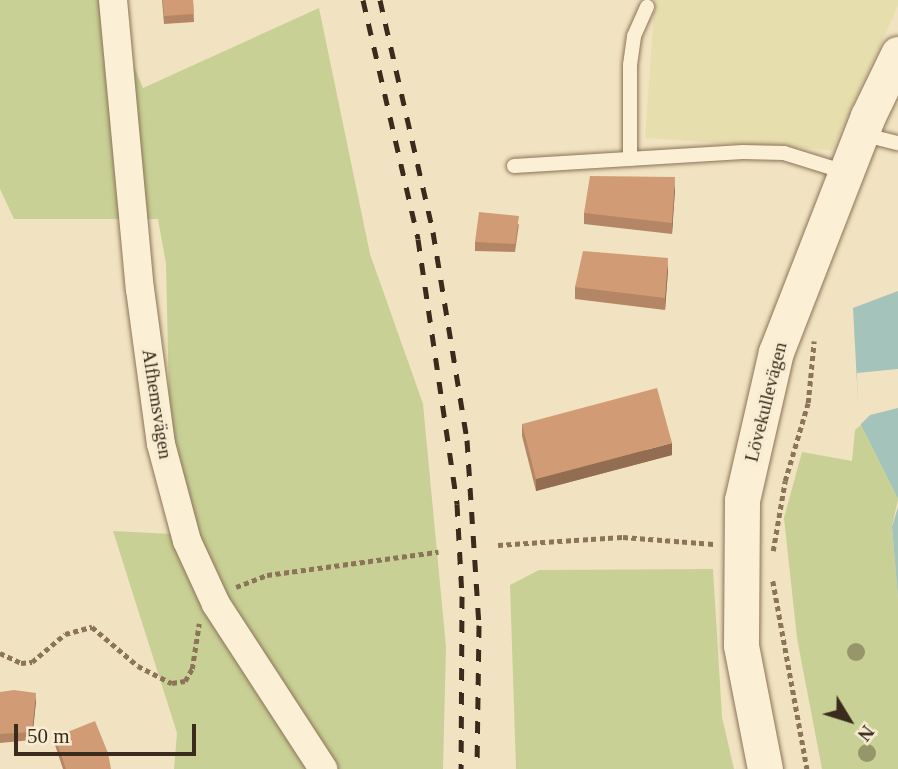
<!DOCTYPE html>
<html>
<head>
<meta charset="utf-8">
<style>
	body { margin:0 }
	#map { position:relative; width:898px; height:769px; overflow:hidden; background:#f1e3c1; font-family:Georgia,serif }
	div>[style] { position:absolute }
	.farmland>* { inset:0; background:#e7deae }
	.green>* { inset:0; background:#c8d095 }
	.water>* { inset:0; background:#a4c3ba }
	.pier>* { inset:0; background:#f1e3c1 }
	.path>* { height:4.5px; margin-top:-2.25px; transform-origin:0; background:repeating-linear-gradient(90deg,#8c7458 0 5px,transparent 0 8.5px) }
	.roads { filter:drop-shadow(0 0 2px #8c7458) drop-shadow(0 0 2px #8c7458) }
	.service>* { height:14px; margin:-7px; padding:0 7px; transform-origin:7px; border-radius:7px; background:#fbf0d5 }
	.minor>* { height:28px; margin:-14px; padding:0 14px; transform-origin:14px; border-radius:14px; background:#fbf0d5 }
	.tertiary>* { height:35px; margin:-17.5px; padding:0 17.5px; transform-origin:17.5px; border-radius:17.5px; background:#fbf0d5 }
	.rail>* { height:5px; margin-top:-2.5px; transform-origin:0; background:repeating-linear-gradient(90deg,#3a2b1d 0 12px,transparent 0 24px) }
	.trees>* { width:18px; height:18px; margin:-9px; border-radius:50%; background:#95976a }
	.wall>* { inset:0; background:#b48665 }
	.shaded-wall>* { inset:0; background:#926d52 }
	.building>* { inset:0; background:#d19c75 }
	span { translate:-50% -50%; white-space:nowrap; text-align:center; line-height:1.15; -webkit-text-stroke:7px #f8edd2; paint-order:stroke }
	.street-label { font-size:19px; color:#3a2b1d }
	.north { position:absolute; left:814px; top:685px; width:70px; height:70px; -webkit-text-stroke:5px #f8edd2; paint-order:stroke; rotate:128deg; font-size:19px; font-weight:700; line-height:28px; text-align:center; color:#3a2b1d }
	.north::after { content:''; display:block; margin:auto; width:24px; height:32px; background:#3a2b1d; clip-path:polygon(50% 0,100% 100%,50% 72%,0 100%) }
	.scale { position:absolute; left:14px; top:724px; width:182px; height:32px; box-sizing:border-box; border:4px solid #3a2b1d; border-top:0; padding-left:9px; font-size:21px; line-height:24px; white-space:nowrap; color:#3a2b1d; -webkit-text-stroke:5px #f8edd2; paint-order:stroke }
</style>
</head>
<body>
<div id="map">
	<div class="farmland">
		<i style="clip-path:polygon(655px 0,898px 0,898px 6px,832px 150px,645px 138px)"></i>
	</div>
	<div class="green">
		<i style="clip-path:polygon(0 0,106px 0,143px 88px,319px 8px,370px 254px,423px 404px,446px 647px,443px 769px,174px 769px,177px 733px,113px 531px,172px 534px,166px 264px,158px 219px,14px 219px,0 189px)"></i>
		<i style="clip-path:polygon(861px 425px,898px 499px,892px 527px,898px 598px,898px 769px,822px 769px,797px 638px,784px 518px,802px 452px,852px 461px,855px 430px)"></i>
		<i style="clip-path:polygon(713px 569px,722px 717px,734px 769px,516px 769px,510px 585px,539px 570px)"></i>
	</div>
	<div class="water">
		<i style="clip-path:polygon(898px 291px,898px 499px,859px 421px,853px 308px)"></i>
		<i style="clip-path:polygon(898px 507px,898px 598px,892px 527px)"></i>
	</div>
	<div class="pier">
		<i style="clip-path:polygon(898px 369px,898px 408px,870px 415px,858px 427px,857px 373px)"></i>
	</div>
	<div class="path">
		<i style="left:498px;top:545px;width:125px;rotate:-3.7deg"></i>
		<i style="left:623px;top:537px;width:91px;rotate:4.4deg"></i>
		<i style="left:773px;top:551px;width:71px;rotate:-80.3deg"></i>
		<i style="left:785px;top:481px;width:81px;rotate:-73.6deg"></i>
		<i style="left:808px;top:403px;width:62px;rotate:-84.5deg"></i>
		<i style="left:773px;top:581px;width:191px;rotate:79.7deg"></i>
		<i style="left:236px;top:587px;width:33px;rotate:-21deg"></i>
		<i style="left:267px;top:575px;width:173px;rotate:-7.7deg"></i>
		<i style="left:0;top:653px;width:23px;rotate:25deg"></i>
		<i style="left:21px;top:663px;width:11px;rotate:-5deg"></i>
		<i style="left:32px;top:662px;width:43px;rotate:-40.3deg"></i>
		<i style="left:65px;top:634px;width:28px;rotate:-15deg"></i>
		<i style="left:92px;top:627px;width:60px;rotate:40.3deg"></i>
		<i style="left:138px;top:666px;width:38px;rotate:27deg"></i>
		<i style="left:172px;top:683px;width:13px;rotate:-9deg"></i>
		<i style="left:185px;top:681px;width:14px;rotate:-60deg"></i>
		<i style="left:192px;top:669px;width:46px;rotate:-81.2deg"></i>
	</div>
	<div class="roads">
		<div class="service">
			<i style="left:861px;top:134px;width:38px;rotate:14deg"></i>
			<i style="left:630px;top:159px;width:94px;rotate:-90deg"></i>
			<i style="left:630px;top:65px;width:29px;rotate:-82deg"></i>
			<i style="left:634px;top:36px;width:32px;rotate:-66deg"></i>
			<i style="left:514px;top:166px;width:229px;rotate:-3.5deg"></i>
			<i style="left:743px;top:152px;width:41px;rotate:1.4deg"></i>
			<i style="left:784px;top:153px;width:64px;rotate:17.3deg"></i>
		</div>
		<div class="minor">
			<i style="left:113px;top:0;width:290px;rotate:84.7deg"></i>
			<i style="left:140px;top:289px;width:156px;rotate:82.3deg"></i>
			<i style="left:161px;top:444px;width:100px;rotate:75deg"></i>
			<i style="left:187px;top:541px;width:69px;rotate:65.3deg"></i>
			<i style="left:216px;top:604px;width:197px;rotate:57deg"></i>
		</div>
		<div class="tertiary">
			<i style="left:765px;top:769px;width:126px;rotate:-101deg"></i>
			<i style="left:741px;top:645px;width:145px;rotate:-89.6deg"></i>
			<i style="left:742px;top:500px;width:152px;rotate:-77.1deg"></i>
			<i style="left:776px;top:352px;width:253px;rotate:-68.7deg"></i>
			<i style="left:868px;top:116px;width:69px;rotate:-64.2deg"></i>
		</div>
	</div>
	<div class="rail">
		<i style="left:363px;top:0;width:245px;rotate:77deg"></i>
		<i style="left:418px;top:239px;width:268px;rotate:81.6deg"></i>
		<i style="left:457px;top:504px;width:92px;rotate:86.9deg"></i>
		<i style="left:462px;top:596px;width:173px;rotate:90.3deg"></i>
		<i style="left:380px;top:0;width:238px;rotate:77.1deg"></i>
		<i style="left:433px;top:232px;width:211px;rotate:80.7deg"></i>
		<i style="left:467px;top:440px;width:185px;rotate:86.3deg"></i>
		<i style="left:479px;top:625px;width:144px;rotate:90.8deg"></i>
	</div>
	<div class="trees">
		<i style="left:856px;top:652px"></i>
		<i style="left:867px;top:753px"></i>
	</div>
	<div class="wall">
		<i style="clip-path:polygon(162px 0,193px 0,194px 22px,164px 24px)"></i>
		<i style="clip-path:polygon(675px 189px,672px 234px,584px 224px,584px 213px)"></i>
		<i style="clip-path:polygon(519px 224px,515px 252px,475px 251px,475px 242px)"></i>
		<i style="clip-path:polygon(668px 270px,665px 310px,575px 299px,575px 287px)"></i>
		<i style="clip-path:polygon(522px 424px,672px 455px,536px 491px,522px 436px)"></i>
		<i style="clip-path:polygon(0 692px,36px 701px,32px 740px,0 743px)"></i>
		<i style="clip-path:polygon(55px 737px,111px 769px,63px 769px,55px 745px)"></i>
	</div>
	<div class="shaded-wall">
		<i style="clip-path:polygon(675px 177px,675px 189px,672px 234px,672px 223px)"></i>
		<i style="clip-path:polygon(668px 258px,668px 270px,665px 310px,665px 298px)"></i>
		<i style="clip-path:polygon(672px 443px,672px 455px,536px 491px,536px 479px)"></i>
		<i style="clip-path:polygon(36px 693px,36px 701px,32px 740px,32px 732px)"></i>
	</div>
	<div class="building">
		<i style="clip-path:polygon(163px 0,193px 0,194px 14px,164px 16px)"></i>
		<i style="clip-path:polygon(590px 176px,675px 177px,672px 223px,584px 213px)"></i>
		<i style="clip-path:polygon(479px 212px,519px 216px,515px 244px,475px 242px)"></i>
		<i style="clip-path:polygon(583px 251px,668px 258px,665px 298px,575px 287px)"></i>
		<i style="clip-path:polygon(657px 388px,672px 443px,536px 479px,522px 424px)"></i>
		<i style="clip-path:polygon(14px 690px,36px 693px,32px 732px,0 734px,0 692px)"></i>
		<i style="clip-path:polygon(95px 721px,108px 753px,111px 769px,66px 769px,55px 737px)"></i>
	</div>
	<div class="street-label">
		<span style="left:766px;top:402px;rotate:-76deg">Lövekullevägen</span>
		<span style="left:157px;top:404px;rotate:81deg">Alfhemsvägen</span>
	</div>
	<div class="north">N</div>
	<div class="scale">50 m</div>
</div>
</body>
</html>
